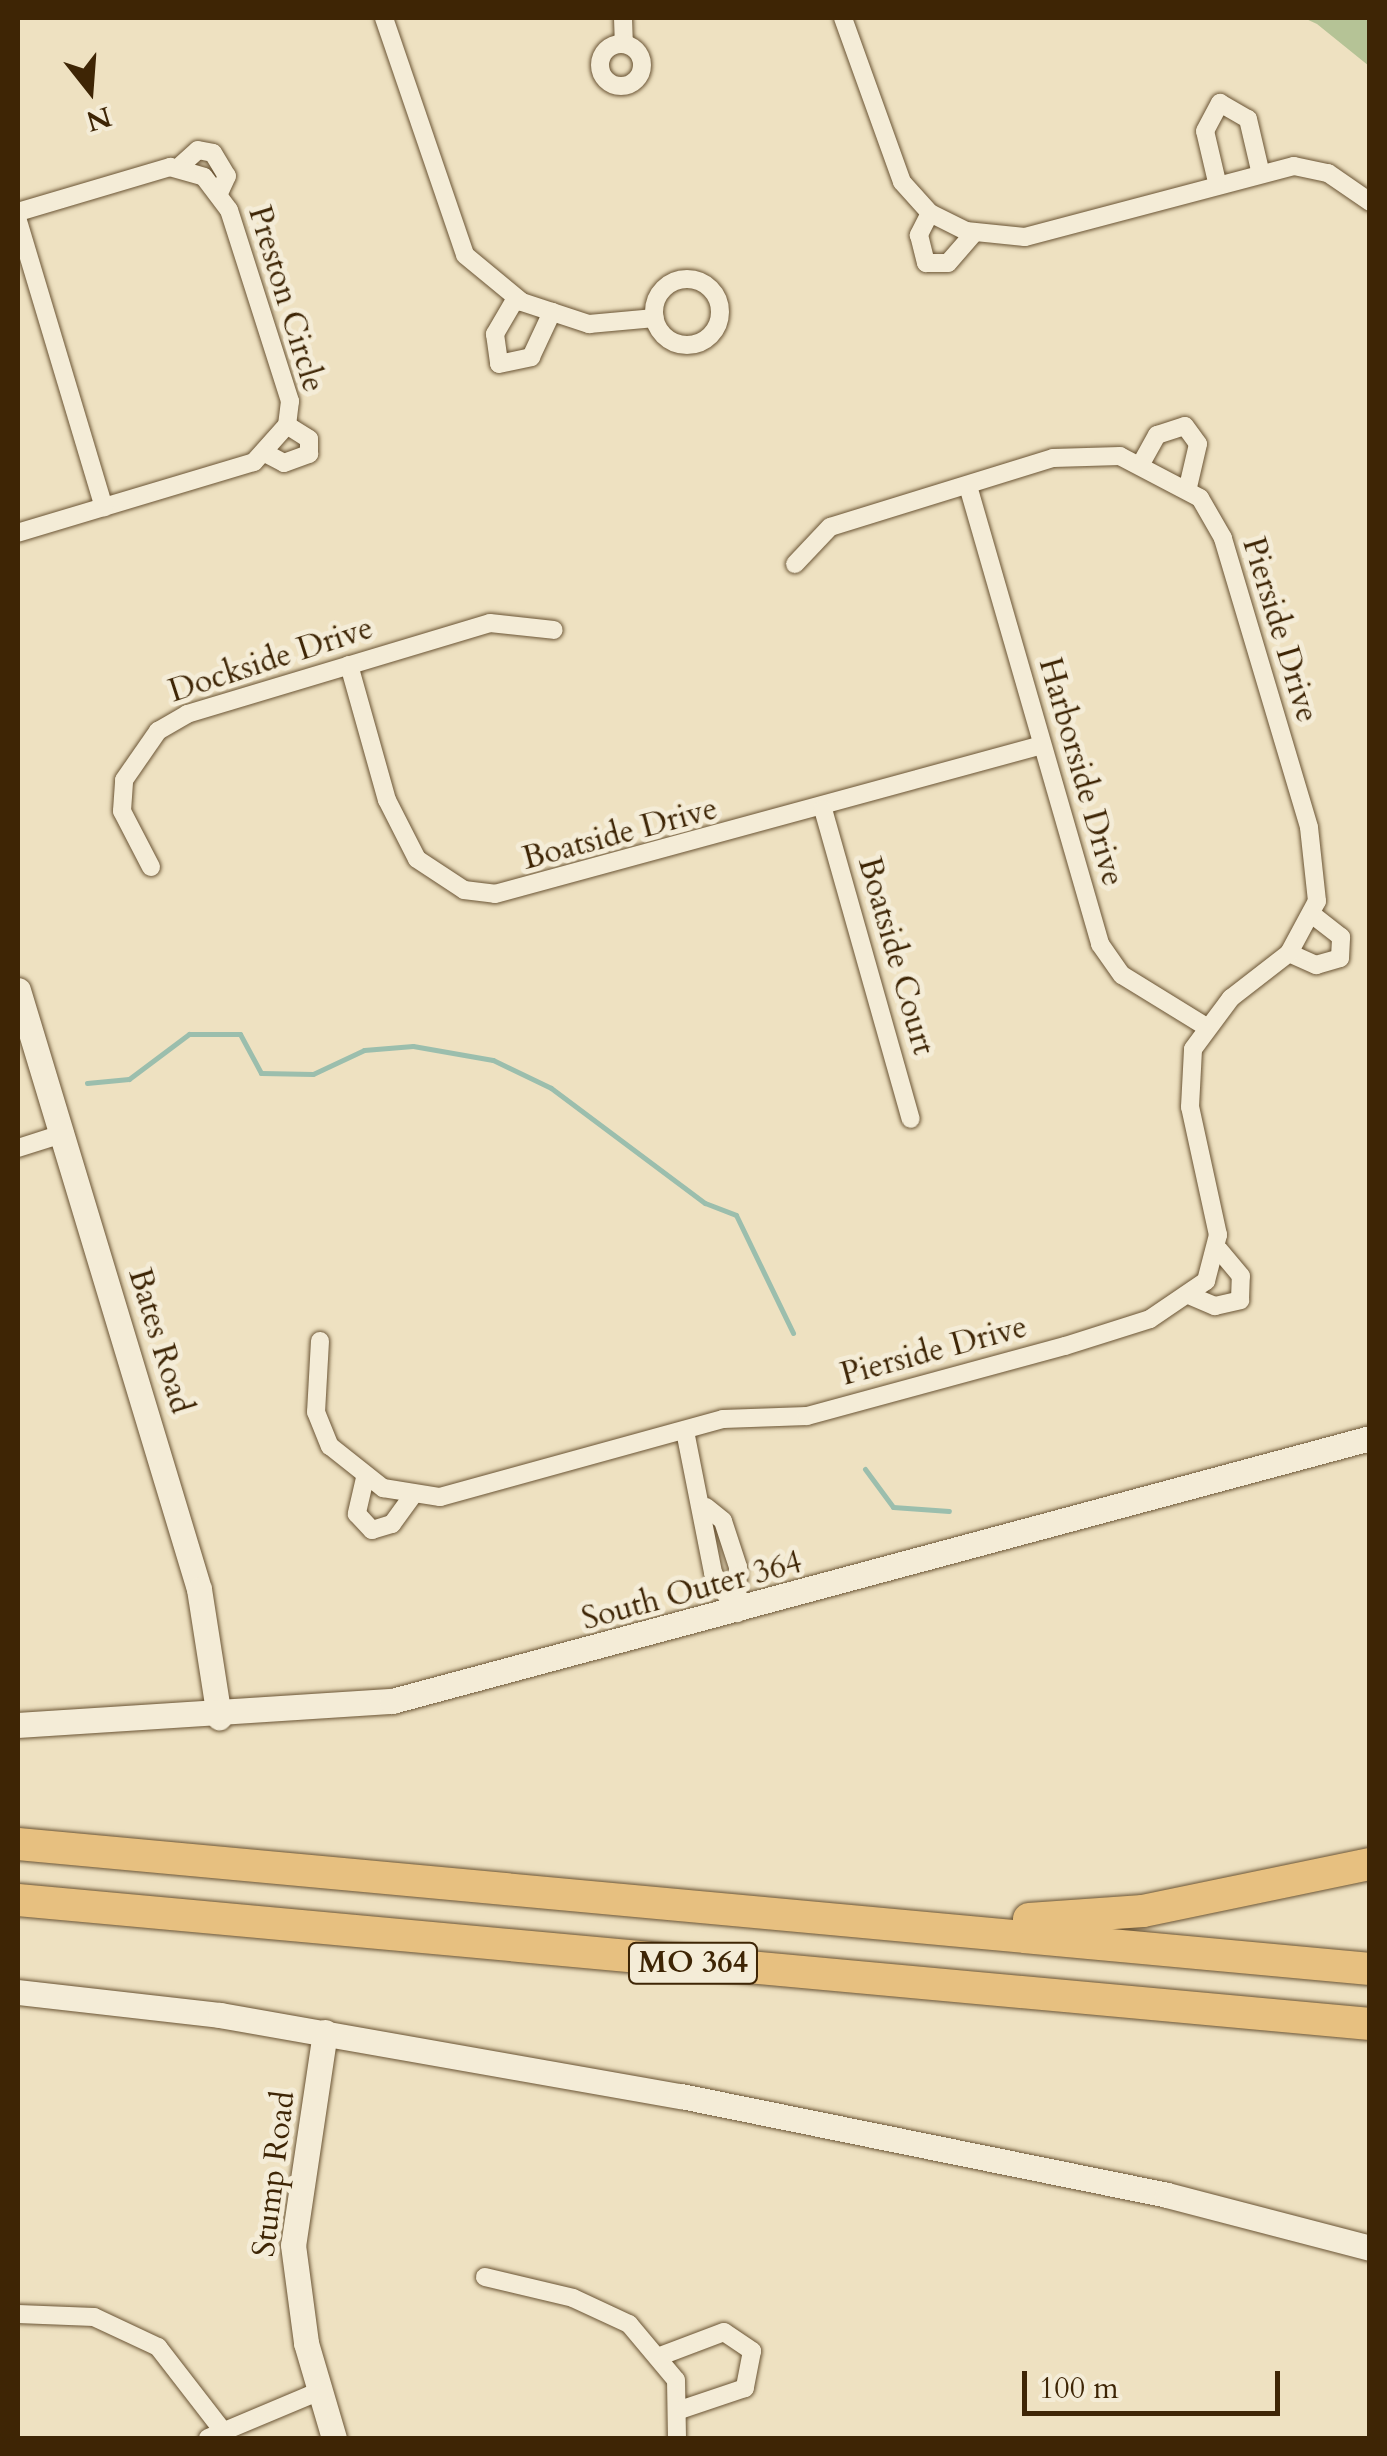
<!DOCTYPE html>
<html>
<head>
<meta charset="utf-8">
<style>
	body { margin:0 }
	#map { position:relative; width:1387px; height:2456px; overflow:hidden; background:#eee1c1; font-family:Cardo,serif }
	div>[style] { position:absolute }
	.green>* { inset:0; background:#b5c396 }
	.stream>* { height:5px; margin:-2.5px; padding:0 2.5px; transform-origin:2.5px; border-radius:2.5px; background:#9bbead }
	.roads { filter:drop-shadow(0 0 2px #6a5434) drop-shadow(0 0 2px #6a5434) }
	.street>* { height:18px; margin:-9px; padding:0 9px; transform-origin:9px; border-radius:9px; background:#f4ecd7 }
	.street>.ring { margin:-9px; padding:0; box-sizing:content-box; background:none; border:18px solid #f4ecd7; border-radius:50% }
	.secondary>* { height:25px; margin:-12.5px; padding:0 12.5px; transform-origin:12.5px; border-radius:12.5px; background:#f4ecd7 }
	.highway>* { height:32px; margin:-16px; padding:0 16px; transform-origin:16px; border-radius:16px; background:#e7c080 }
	span { translate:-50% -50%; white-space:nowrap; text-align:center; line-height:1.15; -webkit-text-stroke:10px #f4ecd7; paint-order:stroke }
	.shield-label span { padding:2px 8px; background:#f4ecd7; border:2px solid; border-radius:8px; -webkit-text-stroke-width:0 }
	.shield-label { font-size:30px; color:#3e2505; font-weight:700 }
	.street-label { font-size:32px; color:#3e2505 }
	.frame { position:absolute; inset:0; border:20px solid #3e2505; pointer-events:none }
	.north { position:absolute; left:40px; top:40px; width:100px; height:100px; -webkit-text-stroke:8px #f4ecd7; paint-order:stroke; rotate:163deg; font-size:28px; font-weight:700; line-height:40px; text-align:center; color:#3e2505 }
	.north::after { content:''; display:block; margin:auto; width:35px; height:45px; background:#3e2505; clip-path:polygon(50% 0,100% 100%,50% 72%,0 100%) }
	.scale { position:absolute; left:1022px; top:2371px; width:258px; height:45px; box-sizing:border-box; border:5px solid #3e2505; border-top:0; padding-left:12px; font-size:30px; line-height:35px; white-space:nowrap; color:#3e2505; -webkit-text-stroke:8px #f4ecd7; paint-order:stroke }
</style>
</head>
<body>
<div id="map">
	<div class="green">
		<i style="clip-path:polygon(1304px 18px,1369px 18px,1369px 66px,1317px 24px)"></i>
	</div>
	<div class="stream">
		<i style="left:87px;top:1083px;width:42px;rotate:-5.4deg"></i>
		<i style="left:129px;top:1079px;width:75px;rotate:-36.9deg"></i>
		<i style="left:189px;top:1034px;width:51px"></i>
		<i style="left:240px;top:1034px;width:44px;rotate:61.7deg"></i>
		<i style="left:261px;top:1073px;width:52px;rotate:1.1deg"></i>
		<i style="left:313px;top:1074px;width:56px;rotate:-25.2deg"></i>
		<i style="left:364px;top:1050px;width:49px;rotate:-4.7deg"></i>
		<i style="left:413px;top:1046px;width:81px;rotate:9.9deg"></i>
		<i style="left:493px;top:1060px;width:64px;rotate:25.8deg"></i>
		<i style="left:551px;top:1088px;width:192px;rotate:36.8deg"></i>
		<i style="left:705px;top:1203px;width:33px;rotate:21deg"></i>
		<i style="left:736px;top:1215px;width:131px;rotate:64.2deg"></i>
		<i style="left:865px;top:1469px;width:47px;rotate:53.6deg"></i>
		<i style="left:893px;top:1507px;width:56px;rotate:4.1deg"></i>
	</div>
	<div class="roads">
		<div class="street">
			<i style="left:384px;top:18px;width:250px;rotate:71.1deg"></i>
			<i style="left:465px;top:255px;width:74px;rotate:39.5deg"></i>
			<i style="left:522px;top:302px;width:71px;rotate:18.2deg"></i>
			<i style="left:589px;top:324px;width:66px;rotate:-5.2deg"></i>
			<i style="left:623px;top:18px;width:25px;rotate:88deg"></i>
			<i style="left:843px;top:18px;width:174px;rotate:70.2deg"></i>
			<i style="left:902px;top:182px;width:42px;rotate:47.9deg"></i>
			<i style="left:930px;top:213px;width:40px;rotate:26.6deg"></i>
			<i style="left:966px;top:231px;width:59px;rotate:5.8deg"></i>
			<i style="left:1025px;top:237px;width:278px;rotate:-14.8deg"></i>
			<i style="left:1294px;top:166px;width:35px;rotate:12deg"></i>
			<i style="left:1328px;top:173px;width:51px;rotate:34.6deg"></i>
			<i class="ring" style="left:600px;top:44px;width:24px;height:24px"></i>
			<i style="left:179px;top:167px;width:25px;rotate:-42deg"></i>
			<i style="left:198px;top:150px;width:15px;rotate:11deg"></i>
			<i style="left:213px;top:153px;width:27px;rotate:59deg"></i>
			<i style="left:227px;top:176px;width:17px;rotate:115deg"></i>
			<i style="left:1217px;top:182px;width:52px;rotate:-103.2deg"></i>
			<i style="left:1205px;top:131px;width:32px;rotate:-62deg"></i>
			<i style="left:1220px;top:103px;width:32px;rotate:30deg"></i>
			<i style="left:1248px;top:119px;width:52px;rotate:76.8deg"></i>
			<i style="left:18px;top:212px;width:159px;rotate:-16.5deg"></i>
			<i style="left:170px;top:167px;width:35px;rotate:16deg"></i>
			<i style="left:204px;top:177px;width:41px;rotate:52.9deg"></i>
			<i style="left:229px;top:210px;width:201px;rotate:72.3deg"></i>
			<i style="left:290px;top:401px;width:24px;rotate:97deg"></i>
			<i style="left:287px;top:425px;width:50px;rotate:131.7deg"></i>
			<i style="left:254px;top:462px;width:246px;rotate:163.3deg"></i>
			<i style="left:930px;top:213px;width:25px;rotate:117deg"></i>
			<i style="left:919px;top:235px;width:29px;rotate:76deg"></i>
			<i style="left:926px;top:263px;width:22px"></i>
			<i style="left:948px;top:263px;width:40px;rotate:-49deg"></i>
			<i style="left:18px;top:221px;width:299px;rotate:73.3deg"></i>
			<i class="ring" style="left:654px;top:279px;width:48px;height:48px"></i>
			<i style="left:516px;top:298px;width:42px;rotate:120.3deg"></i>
			<i style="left:495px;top:334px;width:30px;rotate:82deg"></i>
			<i style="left:499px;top:364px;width:33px;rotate:-12deg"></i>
			<i style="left:531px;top:357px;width:50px;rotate:-65deg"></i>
			<i style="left:267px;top:454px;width:19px;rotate:28deg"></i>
			<i style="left:284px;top:463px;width:27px;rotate:-20deg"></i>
			<i style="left:309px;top:454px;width:15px;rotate:-90deg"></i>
			<i style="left:309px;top:439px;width:26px;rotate:-148deg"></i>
			<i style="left:1142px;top:462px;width:31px;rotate:-61deg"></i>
			<i style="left:1157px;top:435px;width:29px;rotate:-18deg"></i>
			<i style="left:1185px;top:426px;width:22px;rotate:54deg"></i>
			<i style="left:1198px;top:444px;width:44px;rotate:103.1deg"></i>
			<i style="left:968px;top:486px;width:477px;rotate:73.9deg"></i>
			<i style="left:1100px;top:944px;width:38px;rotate:55deg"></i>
			<i style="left:1122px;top:975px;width:97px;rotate:31.6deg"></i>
			<i style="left:349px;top:665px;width:140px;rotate:74.3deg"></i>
			<i style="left:387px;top:800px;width:66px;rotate:63deg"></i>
			<i style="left:417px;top:859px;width:56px;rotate:33.4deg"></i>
			<i style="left:464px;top:890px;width:31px;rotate:7deg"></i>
			<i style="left:495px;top:894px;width:567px;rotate:-15.24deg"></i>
			<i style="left:823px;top:809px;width:322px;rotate:74.2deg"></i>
			<i style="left:151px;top:867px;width:63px;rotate:-117.4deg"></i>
			<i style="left:122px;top:811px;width:31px;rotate:-86deg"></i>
			<i style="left:124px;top:780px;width:60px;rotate:-55.2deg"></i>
			<i style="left:158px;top:731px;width:34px;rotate:-30deg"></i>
			<i style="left:187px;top:714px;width:316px;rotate:-16.7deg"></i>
			<i style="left:490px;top:623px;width:64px;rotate:6.2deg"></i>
			<i style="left:1289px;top:953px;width:30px;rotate:24deg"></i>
			<i style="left:1316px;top:965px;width:25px;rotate:-16deg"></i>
			<i style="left:1340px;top:958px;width:21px;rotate:-87deg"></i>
			<i style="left:1341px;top:937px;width:36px;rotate:-142deg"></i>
			<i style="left:18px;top:1148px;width:49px;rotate:-17.7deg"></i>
			<i style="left:1191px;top:1296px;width:26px;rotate:23deg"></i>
			<i style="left:1215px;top:1306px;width:26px;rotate:-13deg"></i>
			<i style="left:1240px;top:1300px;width:24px;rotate:-88deg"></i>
			<i style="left:1241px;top:1276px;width:34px;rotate:-130deg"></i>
			<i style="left:320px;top:1341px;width:71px;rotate:93.2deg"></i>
			<i style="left:316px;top:1412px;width:37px;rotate:68deg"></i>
			<i style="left:330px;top:1446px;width:68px;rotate:38.4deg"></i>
			<i style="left:383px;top:1488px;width:58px;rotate:9deg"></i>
			<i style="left:440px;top:1497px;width:294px;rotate:-15.4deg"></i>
			<i style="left:723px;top:1419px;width:84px;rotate:-2deg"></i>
			<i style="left:807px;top:1416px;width:267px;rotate:-15.2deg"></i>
			<i style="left:1065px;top:1346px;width:89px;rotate:-17.6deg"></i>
			<i style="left:1150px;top:1319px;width:68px;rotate:-34.2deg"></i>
			<i style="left:1206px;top:1281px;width:48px;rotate:-75.4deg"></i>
			<i style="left:1218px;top:1235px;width:131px;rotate:-102.3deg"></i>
			<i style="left:1190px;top:1107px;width:58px;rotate:-87deg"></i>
			<i style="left:1193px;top:1049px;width:64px;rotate:-53.3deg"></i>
			<i style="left:1231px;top:998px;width:73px;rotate:-37.8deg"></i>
			<i style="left:1289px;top:953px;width:59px;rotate:-61.7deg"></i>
			<i style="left:1317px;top:901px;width:74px;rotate:-96.2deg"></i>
			<i style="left:1309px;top:827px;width:302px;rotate:-106.6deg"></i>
			<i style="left:1223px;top:538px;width:46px;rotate:-119.9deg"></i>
			<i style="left:1200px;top:498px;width:90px;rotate:-152.3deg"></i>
			<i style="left:1120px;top:456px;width:67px;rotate:178.3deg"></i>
			<i style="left:1053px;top:458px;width:233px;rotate:162.8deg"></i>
			<i style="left:830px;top:527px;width:51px;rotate:133.4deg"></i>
			<i style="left:685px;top:1431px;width:145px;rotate:78.8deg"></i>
			<i style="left:713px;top:1573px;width:47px;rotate:59deg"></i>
			<i style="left:365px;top:1478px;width:37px;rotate:103deg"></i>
			<i style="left:357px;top:1514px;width:22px;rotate:47deg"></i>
			<i style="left:372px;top:1530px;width:21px;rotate:-17deg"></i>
			<i style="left:392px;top:1524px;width:34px;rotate:-54deg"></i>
			<i style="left:706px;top:1507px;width:22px;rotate:39deg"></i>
			<i style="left:723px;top:1521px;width:48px;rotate:71.9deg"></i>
			<i style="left:738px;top:1567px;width:45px;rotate:91.3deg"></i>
			<i style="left:485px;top:2277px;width:90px;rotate:13.4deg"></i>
			<i style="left:573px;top:2298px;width:62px;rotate:24.9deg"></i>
			<i style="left:629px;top:2324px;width:73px;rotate:50deg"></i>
			<i style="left:676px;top:2380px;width:58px;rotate:89deg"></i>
			<i style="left:18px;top:2314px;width:76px;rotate:2.3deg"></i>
			<i style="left:94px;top:2317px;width:71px;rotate:25.1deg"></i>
			<i style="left:158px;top:2347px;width:106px;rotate:52.3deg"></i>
			<i style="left:663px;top:2355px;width:65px;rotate:-20.7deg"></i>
			<i style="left:724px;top:2332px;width:34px;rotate:34deg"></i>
			<i style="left:752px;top:2351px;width:38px;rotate:101deg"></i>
			<i style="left:745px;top:2388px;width:65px;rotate:161.3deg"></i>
			<i style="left:208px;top:2438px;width:121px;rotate:-22.8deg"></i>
		</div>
		<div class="secondary">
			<i style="left:18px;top:990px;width:626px;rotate:73.19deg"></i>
			<i style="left:199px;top:1589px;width:130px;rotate:81.1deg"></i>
			<i style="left:18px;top:1725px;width:375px;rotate:-3.7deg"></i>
			<i style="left:392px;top:1701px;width:1013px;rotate:-15.05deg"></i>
			<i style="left:18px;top:1992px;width:203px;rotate:6.5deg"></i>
			<i style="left:220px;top:2015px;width:468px;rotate:10deg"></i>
			<i style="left:681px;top:2096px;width:496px;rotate:11.5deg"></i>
			<i style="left:1167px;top:2195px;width:210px;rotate:14.6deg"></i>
			<i style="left:325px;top:2032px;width:215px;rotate:98.5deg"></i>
			<i style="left:293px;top:2245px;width:99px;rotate:82.4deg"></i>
			<i style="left:306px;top:2343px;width:99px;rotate:73.6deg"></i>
		</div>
		<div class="highway">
			<i style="left:18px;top:1844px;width:1358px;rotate:5.28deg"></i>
			<i style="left:18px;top:1900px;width:1358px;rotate:5.24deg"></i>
			<i style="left:1029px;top:1919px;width:114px;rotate:-4deg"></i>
			<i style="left:1143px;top:1911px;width:232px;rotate:-11.7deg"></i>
		</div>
	</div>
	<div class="shield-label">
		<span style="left:693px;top:1963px">MO 364</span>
	</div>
	<div class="street-label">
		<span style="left:286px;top:299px;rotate:73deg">Preston Circle</span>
		<span style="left:1280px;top:630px;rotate:73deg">Pierside Drive</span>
		<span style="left:271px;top:660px;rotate:-18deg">Dockside Drive</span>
		<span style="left:1081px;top:772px;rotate:74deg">Harborside Drive</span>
		<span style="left:620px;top:834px;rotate:-15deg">Boatside Drive</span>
		<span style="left:896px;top:956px;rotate:74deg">Boatside Court</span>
		<span style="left:160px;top:1341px;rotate:73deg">Bates Road</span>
		<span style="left:934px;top:1351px;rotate:-15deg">Pierside Drive</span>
		<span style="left:692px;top:1591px;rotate:-15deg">South Outer 364</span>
		<span style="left:274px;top:2174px;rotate:-83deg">Stump Road</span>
	</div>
	<div class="frame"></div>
	<div class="north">N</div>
	<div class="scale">100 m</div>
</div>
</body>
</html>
